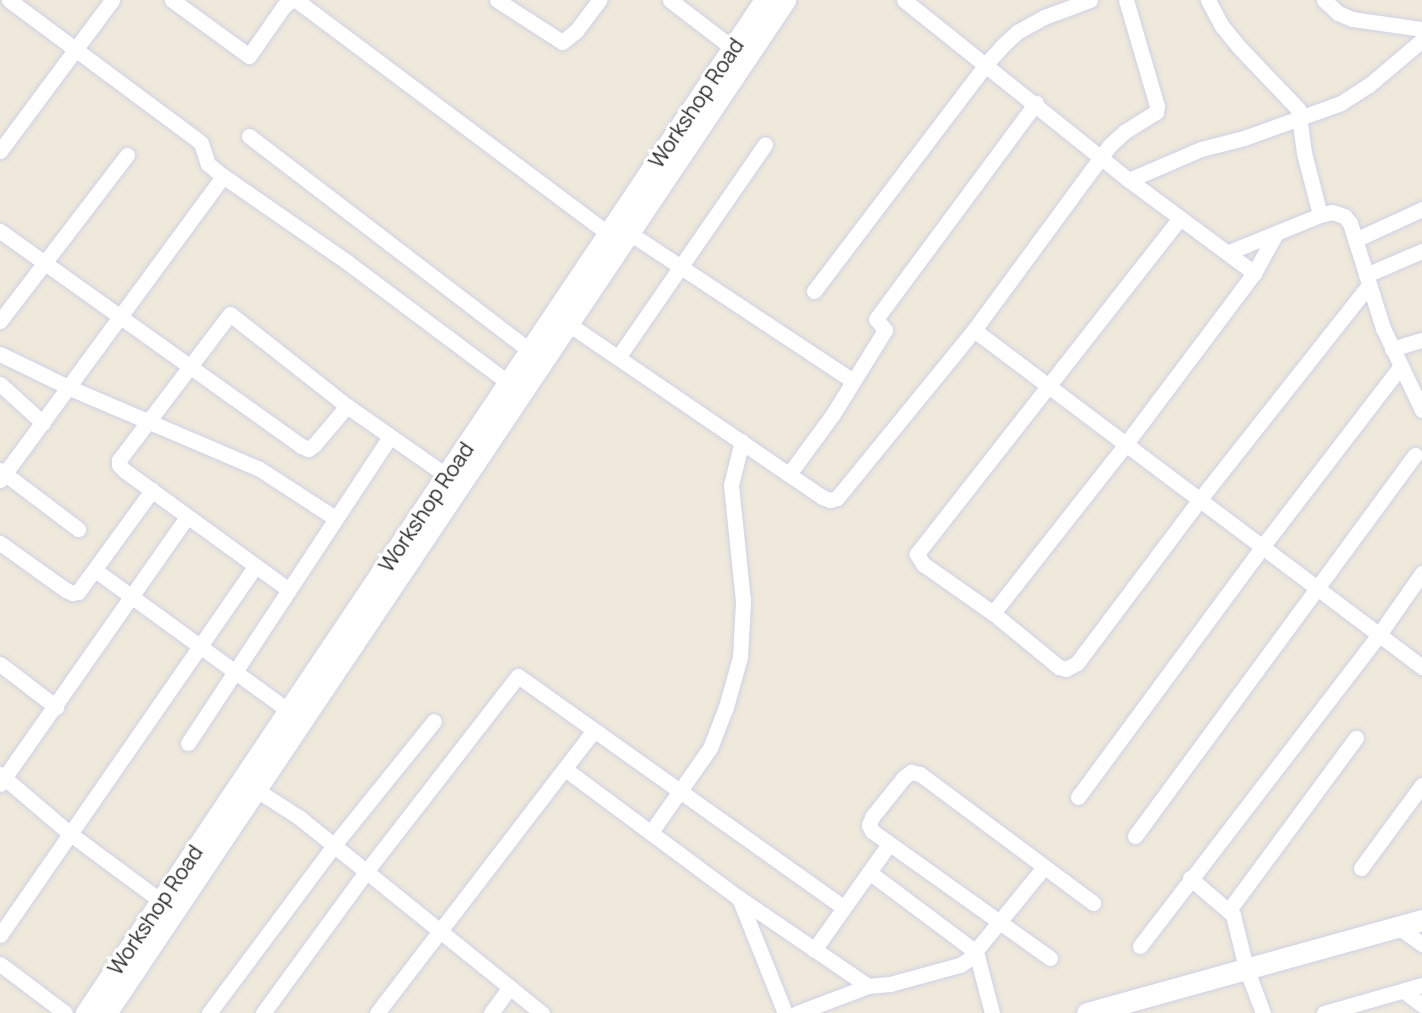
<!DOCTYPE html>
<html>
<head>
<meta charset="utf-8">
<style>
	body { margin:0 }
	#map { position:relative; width:1422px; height:1013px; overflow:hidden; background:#eee9db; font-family:Manrope,sans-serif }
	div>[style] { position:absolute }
	.roads { filter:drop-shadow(0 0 2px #d0d0e5) drop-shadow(0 0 2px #d0d0e5) }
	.minor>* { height:15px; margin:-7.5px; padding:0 7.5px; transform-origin:7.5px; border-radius:7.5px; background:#fff }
	.secondary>* { height:21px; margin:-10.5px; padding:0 10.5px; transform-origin:10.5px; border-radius:10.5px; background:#fff }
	span { translate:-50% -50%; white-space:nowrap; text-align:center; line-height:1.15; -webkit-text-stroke:6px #fff; paint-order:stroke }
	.street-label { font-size:21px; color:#2a2a2a }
</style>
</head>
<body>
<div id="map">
	<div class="roads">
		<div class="minor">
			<i style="left:9px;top:0;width:233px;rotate:36.6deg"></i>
			<i style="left:196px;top:139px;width:6px;rotate:39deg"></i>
			<i style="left:201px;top:143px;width:22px;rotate:72deg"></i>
			<i style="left:208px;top:164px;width:19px;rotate:39deg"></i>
			<i style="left:223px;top:176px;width:151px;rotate:34.7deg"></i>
			<i style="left:347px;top:262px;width:202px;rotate:36.8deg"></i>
			<i style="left:172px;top:0;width:95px;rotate:36deg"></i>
			<i style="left:249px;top:56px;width:60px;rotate:-55.2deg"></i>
			<i style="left:283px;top:7px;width:11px;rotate:-41deg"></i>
			<i style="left:291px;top:0;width:5px"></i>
			<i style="left:296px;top:0;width:391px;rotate:36.8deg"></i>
			<i style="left:497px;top:0;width:77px;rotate:32.9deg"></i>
			<i style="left:562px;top:42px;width:18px;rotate:-38deg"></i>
			<i style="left:576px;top:31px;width:39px;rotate:-53deg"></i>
			<i style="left:670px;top:0;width:87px;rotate:37.5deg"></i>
			<i style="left:904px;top:0;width:288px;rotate:38.7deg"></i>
			<i style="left:1129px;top:180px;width:156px;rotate:36.6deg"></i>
			<i style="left:1208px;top:0;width:30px;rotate:62deg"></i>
			<i style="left:1222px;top:26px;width:27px;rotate:51deg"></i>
			<i style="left:1239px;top:47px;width:86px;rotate:46.4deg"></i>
			<i style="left:1298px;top:109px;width:44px;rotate:82.2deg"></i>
			<i style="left:1304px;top:153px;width:64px;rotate:75.5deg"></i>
			<i style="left:1324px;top:0;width:19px;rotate:43deg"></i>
			<i style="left:1338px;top:13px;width:15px;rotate:23deg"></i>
			<i style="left:1352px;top:19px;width:71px;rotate:8.1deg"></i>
			<i style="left:249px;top:136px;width:354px;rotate:37.4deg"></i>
			<i style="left:0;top:151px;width:188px;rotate:-53.4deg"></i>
			<i style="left:1129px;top:180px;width:78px;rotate:-23.3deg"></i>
			<i style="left:1201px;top:149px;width:44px;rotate:-14.3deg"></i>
			<i style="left:1244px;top:138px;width:103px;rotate:-19.8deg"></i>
			<i style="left:1341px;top:103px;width:33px;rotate:-33deg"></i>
			<i style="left:1369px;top:85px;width:70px;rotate:-40.3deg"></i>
			<i style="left:1180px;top:218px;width:427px;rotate:128.1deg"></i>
			<i style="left:917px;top:554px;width:12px;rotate:59deg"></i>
			<i style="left:923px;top:564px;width:85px;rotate:35deg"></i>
			<i style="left:993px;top:613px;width:85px;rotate:39.3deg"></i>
			<i style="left:1059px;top:667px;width:7px;rotate:16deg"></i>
			<i style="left:1066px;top:669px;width:13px;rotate:-29deg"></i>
			<i style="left:1077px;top:663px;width:205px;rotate:-53.1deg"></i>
			<i style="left:1200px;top:499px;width:271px;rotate:-51.7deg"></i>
			<i style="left:0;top:231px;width:370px;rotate:35.5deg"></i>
			<i style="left:301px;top:446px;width:8px;rotate:23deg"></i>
			<i style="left:308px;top:449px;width:7px;rotate:-34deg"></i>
			<i style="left:314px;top:445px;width:51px;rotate:-49.8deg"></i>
			<i style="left:347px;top:406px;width:122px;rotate:35deg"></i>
			<i style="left:628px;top:232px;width:270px;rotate:33.5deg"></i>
			<i style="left:1355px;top:240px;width:74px;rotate:-24.8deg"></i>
			<i style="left:1229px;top:252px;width:98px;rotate:-22.1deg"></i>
			<i style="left:1320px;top:215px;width:12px;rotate:-14deg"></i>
			<i style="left:1332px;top:212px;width:13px;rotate:18deg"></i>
			<i style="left:1344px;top:216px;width:9px;rotate:49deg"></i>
			<i style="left:1350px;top:223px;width:110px;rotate:72.6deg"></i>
			<i style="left:1383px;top:328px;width:91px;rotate:64.6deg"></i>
			<i style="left:1366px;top:275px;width:61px;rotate:-23.2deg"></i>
			<i style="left:814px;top:291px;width:285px;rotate:-52.8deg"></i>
			<i style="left:986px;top:64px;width:24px;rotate:-48deg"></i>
			<i style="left:1002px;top:46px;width:21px;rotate:-43deg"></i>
			<i style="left:1017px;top:32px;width:31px;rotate:-29deg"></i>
			<i style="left:1044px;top:17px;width:49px;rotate:-20.3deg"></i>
			<i style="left:0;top:321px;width:209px;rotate:-52.6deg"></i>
			<i style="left:567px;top:323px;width:309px;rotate:34.3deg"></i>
			<i style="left:822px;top:497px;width:9px;rotate:21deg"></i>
			<i style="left:830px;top:500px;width:7px;rotate:-16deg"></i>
			<i style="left:837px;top:498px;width:217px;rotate:-50.8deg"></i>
			<i style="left:974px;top:330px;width:228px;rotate:-53.7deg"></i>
			<i style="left:1109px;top:146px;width:21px;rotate:-43deg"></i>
			<i style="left:1124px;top:132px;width:38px;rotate:-32deg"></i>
			<i style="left:1156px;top:112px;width:6px;rotate:-81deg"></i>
			<i style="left:1157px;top:106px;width:110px;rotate:-106.3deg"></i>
			<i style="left:974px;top:330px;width:561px;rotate:36.95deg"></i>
			<i style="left:1392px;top:349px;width:31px;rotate:-17deg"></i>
			<i style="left:0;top:354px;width:78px;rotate:25.9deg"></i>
			<i style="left:70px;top:388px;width:204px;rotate:23.1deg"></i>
			<i style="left:258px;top:468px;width:92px;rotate:33deg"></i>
			<i style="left:619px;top:356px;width:257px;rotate:-55.4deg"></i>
			<i style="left:0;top:384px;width:58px;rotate:42.2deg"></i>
			<i style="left:0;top:470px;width:98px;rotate:37.1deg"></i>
			<i style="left:789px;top:474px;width:74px;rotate:-53.7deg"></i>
			<i style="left:833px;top:414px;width:99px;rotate:-58.2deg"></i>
			<i style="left:885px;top:330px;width:14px;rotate:-129deg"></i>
			<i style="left:876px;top:319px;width:269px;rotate:-53.5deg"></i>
			<i style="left:0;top:480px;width:377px;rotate:-53.7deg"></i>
			<i style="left:0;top:543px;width:81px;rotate:35.5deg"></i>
			<i style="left:66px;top:590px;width:7px;rotate:27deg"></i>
			<i style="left:72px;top:593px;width:6px;rotate:-9deg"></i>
			<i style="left:78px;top:592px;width:126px;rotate:-54deg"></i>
			<i style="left:95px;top:570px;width:250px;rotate:36deg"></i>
			<i style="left:289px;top:590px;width:204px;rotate:-144deg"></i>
			<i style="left:124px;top:470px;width:7px;rotate:-135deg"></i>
			<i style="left:119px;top:465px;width:5px;rotate:-90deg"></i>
			<i style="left:119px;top:460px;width:183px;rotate:-52.8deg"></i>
			<i style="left:230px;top:314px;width:149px;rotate:38.2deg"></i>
			<i style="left:993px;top:613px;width:214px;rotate:-51.8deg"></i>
			<i style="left:1125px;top:445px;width:215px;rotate:-53.1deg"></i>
			<i style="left:1254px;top:273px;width:43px;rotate:-61.1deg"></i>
			<i style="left:0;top:664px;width:71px;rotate:37.5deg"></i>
			<i style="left:188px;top:743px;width:367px;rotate:-56.6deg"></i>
			<i style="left:565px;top:769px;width:217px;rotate:36.6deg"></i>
			<i style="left:739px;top:898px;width:156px;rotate:34.3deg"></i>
			<i style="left:868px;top:986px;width:22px;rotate:-5deg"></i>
			<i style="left:890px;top:984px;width:73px;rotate:-15.2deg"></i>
			<i style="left:960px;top:965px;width:11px;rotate:-34deg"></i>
			<i style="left:969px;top:959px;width:119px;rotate:-50.8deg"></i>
			<i style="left:0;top:774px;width:91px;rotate:40.5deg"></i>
			<i style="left:69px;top:833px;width:114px;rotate:36.5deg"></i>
			<i style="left:0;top:784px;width:326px;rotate:-55deg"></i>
			<i style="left:255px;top:789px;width:54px;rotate:32.8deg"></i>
			<i style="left:300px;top:818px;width:311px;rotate:38.9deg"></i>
			<i style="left:1078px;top:797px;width:310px;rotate:-53.6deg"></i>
			<i style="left:1262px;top:547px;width:227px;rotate:-52.5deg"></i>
			<i style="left:651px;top:832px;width:103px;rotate:-54.9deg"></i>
			<i style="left:710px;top:748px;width:44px;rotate:-68.7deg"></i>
			<i style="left:726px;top:707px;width:52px;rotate:-74.4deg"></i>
			<i style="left:740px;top:657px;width:56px;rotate:-86.9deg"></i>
			<i style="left:743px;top:601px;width:117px;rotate:-95.9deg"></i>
			<i style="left:731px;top:485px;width:45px;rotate:-76deg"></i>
			<i style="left:1135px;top:836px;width:473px;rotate:-53.7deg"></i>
			<i style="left:1361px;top:868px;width:103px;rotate:-53.7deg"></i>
			<i style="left:869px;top:872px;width:134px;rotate:36.8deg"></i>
			<i style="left:976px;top:952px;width:63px;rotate:75.3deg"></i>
			<i style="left:1190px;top:878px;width:57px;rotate:40.7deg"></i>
			<i style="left:1233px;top:915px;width:55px;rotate:76.2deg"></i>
			<i style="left:1246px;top:968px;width:48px;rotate:69.3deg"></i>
			<i style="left:739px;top:898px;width:124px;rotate:68.2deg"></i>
			<i style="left:1229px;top:910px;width:214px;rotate:-53.6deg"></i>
			<i style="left:1397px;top:926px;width:31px;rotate:36deg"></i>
			<i style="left:0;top:935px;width:448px;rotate:-55.3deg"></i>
			<i style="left:1140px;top:946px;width:391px;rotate:-52.5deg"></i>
			<i style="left:1378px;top:636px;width:77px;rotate:-55.1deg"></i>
			<i style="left:814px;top:950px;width:130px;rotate:-54.7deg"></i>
			<i style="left:1050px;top:958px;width:219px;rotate:-144.5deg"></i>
			<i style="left:872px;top:831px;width:7px;rotate:-117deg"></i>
			<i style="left:869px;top:825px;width:9px;rotate:-69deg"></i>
			<i style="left:872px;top:817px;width:51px;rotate:-51.3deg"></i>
			<i style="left:904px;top:777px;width:9px;rotate:-36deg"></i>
			<i style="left:911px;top:772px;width:9px;rotate:13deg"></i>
			<i style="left:920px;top:774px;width:216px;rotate:36.7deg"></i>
			<i style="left:0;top:964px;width:81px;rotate:37deg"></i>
			<i style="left:1404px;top:991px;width:23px;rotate:38deg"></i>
			<i style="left:209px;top:1013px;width:209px;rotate:-53.3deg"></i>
			<i style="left:334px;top:845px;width:159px;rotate:-51.1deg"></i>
			<i style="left:263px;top:1013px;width:173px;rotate:-53.9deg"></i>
			<i style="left:365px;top:873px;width:249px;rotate:-52.2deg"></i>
			<i style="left:518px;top:676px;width:400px;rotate:35.4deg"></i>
			<i style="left:377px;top:1013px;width:354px;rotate:-52.5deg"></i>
			<i style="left:491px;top:1013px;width:32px;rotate:-54deg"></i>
			<i style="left:797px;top:1013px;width:76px;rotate:-20.8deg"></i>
			<i style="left:1324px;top:1013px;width:102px;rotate:-15.9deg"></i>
		</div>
		<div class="secondary">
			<i style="left:86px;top:1013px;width:1220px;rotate:-56.17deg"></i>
			<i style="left:106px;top:1013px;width:1220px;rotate:-56.17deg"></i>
			<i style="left:1087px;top:1013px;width:348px;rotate:-15.5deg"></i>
		</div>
	</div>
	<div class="street-label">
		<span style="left:696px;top:103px;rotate:-56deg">Workshop Road</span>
		<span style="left:426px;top:507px;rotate:-56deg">Workshop Road</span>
		<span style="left:155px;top:910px;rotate:-56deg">Workshop Road</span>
	</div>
</div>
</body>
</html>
